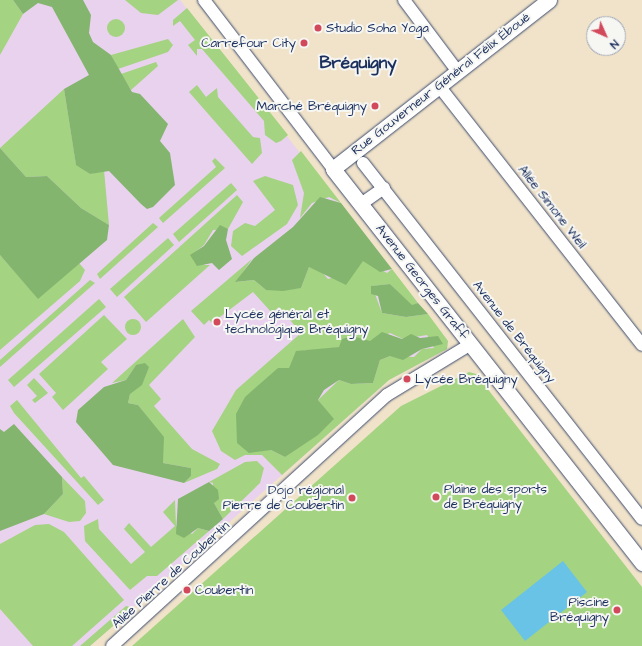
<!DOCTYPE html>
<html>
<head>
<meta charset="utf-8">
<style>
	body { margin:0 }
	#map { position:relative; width:642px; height:646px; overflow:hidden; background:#f1e3ca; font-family:"Architects Daughter",sans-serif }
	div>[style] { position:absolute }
	.built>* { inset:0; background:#e9d2ee }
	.green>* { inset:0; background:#a4d381 }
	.round { border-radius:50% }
	.forest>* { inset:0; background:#83b56f }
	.water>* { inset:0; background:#69c3e6 }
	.roads { filter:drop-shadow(0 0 1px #3b4a6e) drop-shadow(0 0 1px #3b4a6e) }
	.minor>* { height:12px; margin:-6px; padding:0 6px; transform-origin:6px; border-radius:6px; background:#fff }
	.tertiary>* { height:15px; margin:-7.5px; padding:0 7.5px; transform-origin:7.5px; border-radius:7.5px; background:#fff }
	.dots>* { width:11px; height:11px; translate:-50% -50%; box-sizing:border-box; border:2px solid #f6f6f2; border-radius:50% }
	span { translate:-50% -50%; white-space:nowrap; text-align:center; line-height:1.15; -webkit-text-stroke:4px #f6f6f2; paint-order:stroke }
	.poi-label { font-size:13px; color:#1b2f5e }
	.left { translate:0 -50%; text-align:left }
	.right { translate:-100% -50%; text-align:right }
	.street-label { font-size:13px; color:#1b2f5e }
	.district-label { font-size:17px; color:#1b2f5e; font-weight:700 }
	.north { position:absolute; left:586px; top:16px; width:40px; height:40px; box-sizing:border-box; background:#f6f6f2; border:1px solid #9ea6b7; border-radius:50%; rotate:135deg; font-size:11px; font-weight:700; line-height:16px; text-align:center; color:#1b2f5e }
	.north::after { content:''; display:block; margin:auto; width:14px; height:18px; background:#d1495b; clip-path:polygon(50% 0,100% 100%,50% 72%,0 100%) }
</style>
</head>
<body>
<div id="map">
	<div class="built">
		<i style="clip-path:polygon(0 0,180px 0,448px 341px,447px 349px,389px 380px,90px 646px,0 646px)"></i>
	</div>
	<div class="green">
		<i style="clip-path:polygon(0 0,13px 0,23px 14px,0 55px)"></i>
		<i style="clip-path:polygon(125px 0,178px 0,158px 15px,141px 13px)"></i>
		<i style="clip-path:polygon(187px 8px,288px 135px,281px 141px,276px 143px,265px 135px,264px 121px,202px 49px,197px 49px,197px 56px,188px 45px,195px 40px,180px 21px,173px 26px,173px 20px)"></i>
		<i class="round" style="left:107px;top:19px;width:18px;height:18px"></i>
		<i style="clip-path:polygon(168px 39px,173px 45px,168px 52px,118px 69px,111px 55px)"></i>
		<i style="clip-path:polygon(156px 62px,158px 66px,131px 90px,121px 74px)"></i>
		<i style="clip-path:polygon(197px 85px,206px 97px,217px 88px,218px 97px,253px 137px,260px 138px,262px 153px,252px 164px,189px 92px)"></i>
		<i style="clip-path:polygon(64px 89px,76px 164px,90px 174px,104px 170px,109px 225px,81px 208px,47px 176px,26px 177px,0 148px)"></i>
		<i style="clip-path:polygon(301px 151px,341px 203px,329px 197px,312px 203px,300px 218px,304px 193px,292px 160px)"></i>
		<i style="clip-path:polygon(215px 158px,225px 168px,163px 223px,159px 218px,216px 167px,212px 161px)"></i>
		<i style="clip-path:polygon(265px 176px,293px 185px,298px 205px,287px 224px,242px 256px,231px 246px,233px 231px,245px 223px,255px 226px,275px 210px,253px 181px)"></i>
		<i style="clip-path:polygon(231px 183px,237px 190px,179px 242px,173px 234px)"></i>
		<i style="clip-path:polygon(237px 195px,243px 202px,228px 229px,213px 230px,204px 245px,195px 252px,204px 265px,210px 265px,146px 322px,124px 297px)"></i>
		<i style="clip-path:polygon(153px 223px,158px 227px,100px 279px,97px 274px)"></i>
		<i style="clip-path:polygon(168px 238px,174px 245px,117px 297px,110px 289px)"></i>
		<i style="clip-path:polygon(0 255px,38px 298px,79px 263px,85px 270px,80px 281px,0 350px)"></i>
		<i style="clip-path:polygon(evenodd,252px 259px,236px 282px,254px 280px,266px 290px,301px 288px,309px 267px,320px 270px,328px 279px,355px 271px,363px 260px,387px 273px,392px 269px,418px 303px,412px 306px,390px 284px,372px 286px,382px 313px,406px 317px,428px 314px,448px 341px,447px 349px,389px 380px,282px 475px,262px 455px,245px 455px,235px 460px,221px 451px,212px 431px,236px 390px,301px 333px,279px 307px,272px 313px,253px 292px,212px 323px,209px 320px,204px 325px,191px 311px,252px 259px,390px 333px,403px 339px,427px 335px,434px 348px,422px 349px,414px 357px,390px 356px,380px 360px,373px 383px,351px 384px,339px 380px,318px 400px,333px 420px,285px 457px,271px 450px,304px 350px,319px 351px,339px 347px,353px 336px,370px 342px,390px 333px)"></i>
		<i style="clip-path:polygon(90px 280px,95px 283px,0 367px,0 360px)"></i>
		<i style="clip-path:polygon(99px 299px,106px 307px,14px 387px,8px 380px)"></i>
		<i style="clip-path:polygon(104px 315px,127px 339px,101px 362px,108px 369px,63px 410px,52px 397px,56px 393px,39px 374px)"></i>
		<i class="round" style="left:125px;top:319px;width:16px;height:16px"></i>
		<i style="clip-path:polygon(183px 319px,195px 337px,149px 385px,161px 399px,154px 406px,192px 449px,220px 464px,217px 469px,184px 483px,191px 476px,191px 468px,163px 463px,163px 451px,152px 423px,138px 405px,128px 403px,136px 365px,126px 380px,112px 383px)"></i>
		<i style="clip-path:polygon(469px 372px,476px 374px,642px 587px,642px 646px,132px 646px,401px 406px)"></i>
		<i style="clip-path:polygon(34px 378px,48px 393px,35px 403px,32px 400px,37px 396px,27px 385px)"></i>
		<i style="clip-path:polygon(17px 400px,81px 478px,84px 476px,104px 500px,98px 505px,14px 413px,10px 406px)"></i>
		<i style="clip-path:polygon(257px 461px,264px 468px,260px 483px,223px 519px,214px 503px,213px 483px,209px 482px,245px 462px)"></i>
		<i style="clip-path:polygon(62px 477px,85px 501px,86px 513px,80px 521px,69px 522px,44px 514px,63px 494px)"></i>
		<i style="clip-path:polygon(175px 500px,176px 526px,192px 534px,198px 528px,209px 531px,157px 576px,147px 576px,130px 590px,85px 541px,84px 526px,98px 519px,99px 529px,131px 564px,145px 552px,124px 529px,129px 523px,151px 547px,175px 526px,163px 512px)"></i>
		<i style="clip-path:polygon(49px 524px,64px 532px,124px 600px,72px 646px,33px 646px,0 609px,0 544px,35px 525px)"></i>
		<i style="clip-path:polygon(126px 606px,134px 608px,90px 646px,80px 646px)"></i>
	</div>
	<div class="forest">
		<i style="clip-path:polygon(13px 0,83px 0,91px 15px,89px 33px,93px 42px,111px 55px,132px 92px,140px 94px,168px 124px,160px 141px,170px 153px,175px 185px,153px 207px,147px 209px,141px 204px,109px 171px,90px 174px,76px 165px,64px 89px,89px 75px,52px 7px,38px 3px,23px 14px)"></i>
		<i style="clip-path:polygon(0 148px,26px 177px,47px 176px,81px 208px,109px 225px,107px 240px,38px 299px,0 255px)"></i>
		<i style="clip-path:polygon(320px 197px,341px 203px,392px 269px,380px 272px,363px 261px,346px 285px,309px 267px,301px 288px,283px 291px,266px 290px,254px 280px,235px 282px,254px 258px,293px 227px)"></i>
		<i style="clip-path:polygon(220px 225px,228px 229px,226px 240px,232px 259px,219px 270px,212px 263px,197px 266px,190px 255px,204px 246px)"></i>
		<i style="clip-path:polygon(390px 284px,412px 305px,418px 303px,428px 314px,406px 317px,382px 313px,378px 296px,371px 294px,371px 286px)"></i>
		<i style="clip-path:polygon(382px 332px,402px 339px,411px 334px,420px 338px,438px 336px,443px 344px,422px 349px,403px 360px,390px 356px,380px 360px,373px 383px,351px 384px,339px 380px,324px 390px,318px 400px,334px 419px,318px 435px,285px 457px,271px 450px,249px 453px,237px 443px,236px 414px,245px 397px,278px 368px,289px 368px,296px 351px,339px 347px,342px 339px,353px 336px,370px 341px)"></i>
		<i style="clip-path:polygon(145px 363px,149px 367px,142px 385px,130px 394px,128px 403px,138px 405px,164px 437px,163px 463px,191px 468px,191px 476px,184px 483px,113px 465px,76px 422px,78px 410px,104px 387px,126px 380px,136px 365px)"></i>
		<i style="clip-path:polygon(14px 424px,62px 477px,63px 494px,44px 514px,0 531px,0 429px,4px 432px)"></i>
		<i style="clip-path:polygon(209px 482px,218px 490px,219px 499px,214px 503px,223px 519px,209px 531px,198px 528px,184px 538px,176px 534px,178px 499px)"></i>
	</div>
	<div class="water">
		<i style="clip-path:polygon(563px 561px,587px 592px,525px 641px,501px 610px)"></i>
	</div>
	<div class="roads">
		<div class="minor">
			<i style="left:204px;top:0;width:213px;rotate:52.6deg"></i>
			<i style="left:404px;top:0;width:90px;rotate:53.1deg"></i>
			<i style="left:439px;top:86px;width:329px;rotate:51.9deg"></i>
			<i style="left:363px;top:163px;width:452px;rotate:51.9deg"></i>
			<i style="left:361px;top:204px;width:28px;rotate:-35deg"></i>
			<i style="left:112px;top:646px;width:372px;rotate:-42.4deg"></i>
			<i style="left:387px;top:395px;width:98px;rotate:-31.3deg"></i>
		</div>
		<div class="tertiary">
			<i style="left:549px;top:0;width:274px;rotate:142deg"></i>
			<i style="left:333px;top:169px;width:501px;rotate:51.89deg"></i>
		</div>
	</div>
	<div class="dots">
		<i style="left:318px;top:28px;background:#d1495b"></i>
		<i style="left:304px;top:43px;background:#d1495b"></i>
		<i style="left:375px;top:106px;background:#d1495b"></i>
		<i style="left:217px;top:322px;background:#d1495b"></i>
		<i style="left:407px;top:379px;background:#d1495b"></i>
		<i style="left:436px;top:497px;background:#d1495b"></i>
		<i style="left:352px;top:498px;background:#d1495b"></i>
		<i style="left:187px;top:590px;background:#d1495b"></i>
		<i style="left:617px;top:610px;background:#d1495b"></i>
	</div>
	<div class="poi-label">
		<span class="left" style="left:326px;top:28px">Studio Soha Yoga</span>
		<span class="right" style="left:296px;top:43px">Carrefour City</span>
		<span class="right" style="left:367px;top:106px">Marché Bréquigny</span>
		<span class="left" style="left:225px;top:322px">Lycée général et<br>technologique Bréquigny</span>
		<span class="left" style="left:415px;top:379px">Lycée Bréquigny</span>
		<span class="left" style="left:444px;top:497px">Plaine des sports<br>de Bréquigny</span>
		<span class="right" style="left:344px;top:498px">Dojo régional<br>Pierre de Coubertin</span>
		<span class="left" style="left:195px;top:590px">Coubertin</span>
		<span class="right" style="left:609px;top:610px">Piscine<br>Bréquigny</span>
	</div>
	<div class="street-label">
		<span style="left:441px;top:84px;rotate:-38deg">Rue Gouverneur Général Félix Éboué</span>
		<span style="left:552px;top:207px;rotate:52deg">Allée Simone Weil</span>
		<span style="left:422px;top:282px;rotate:52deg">Avenue Georges Graff</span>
		<span style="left:514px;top:332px;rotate:52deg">Avenue de Bréquigny</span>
		<span style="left:171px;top:575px;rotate:-42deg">Allée Pierre de Coubertin</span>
	</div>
	<div class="district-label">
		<span style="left:358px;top:64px">Bréquigny</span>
	</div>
	<div class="north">N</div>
</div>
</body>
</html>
